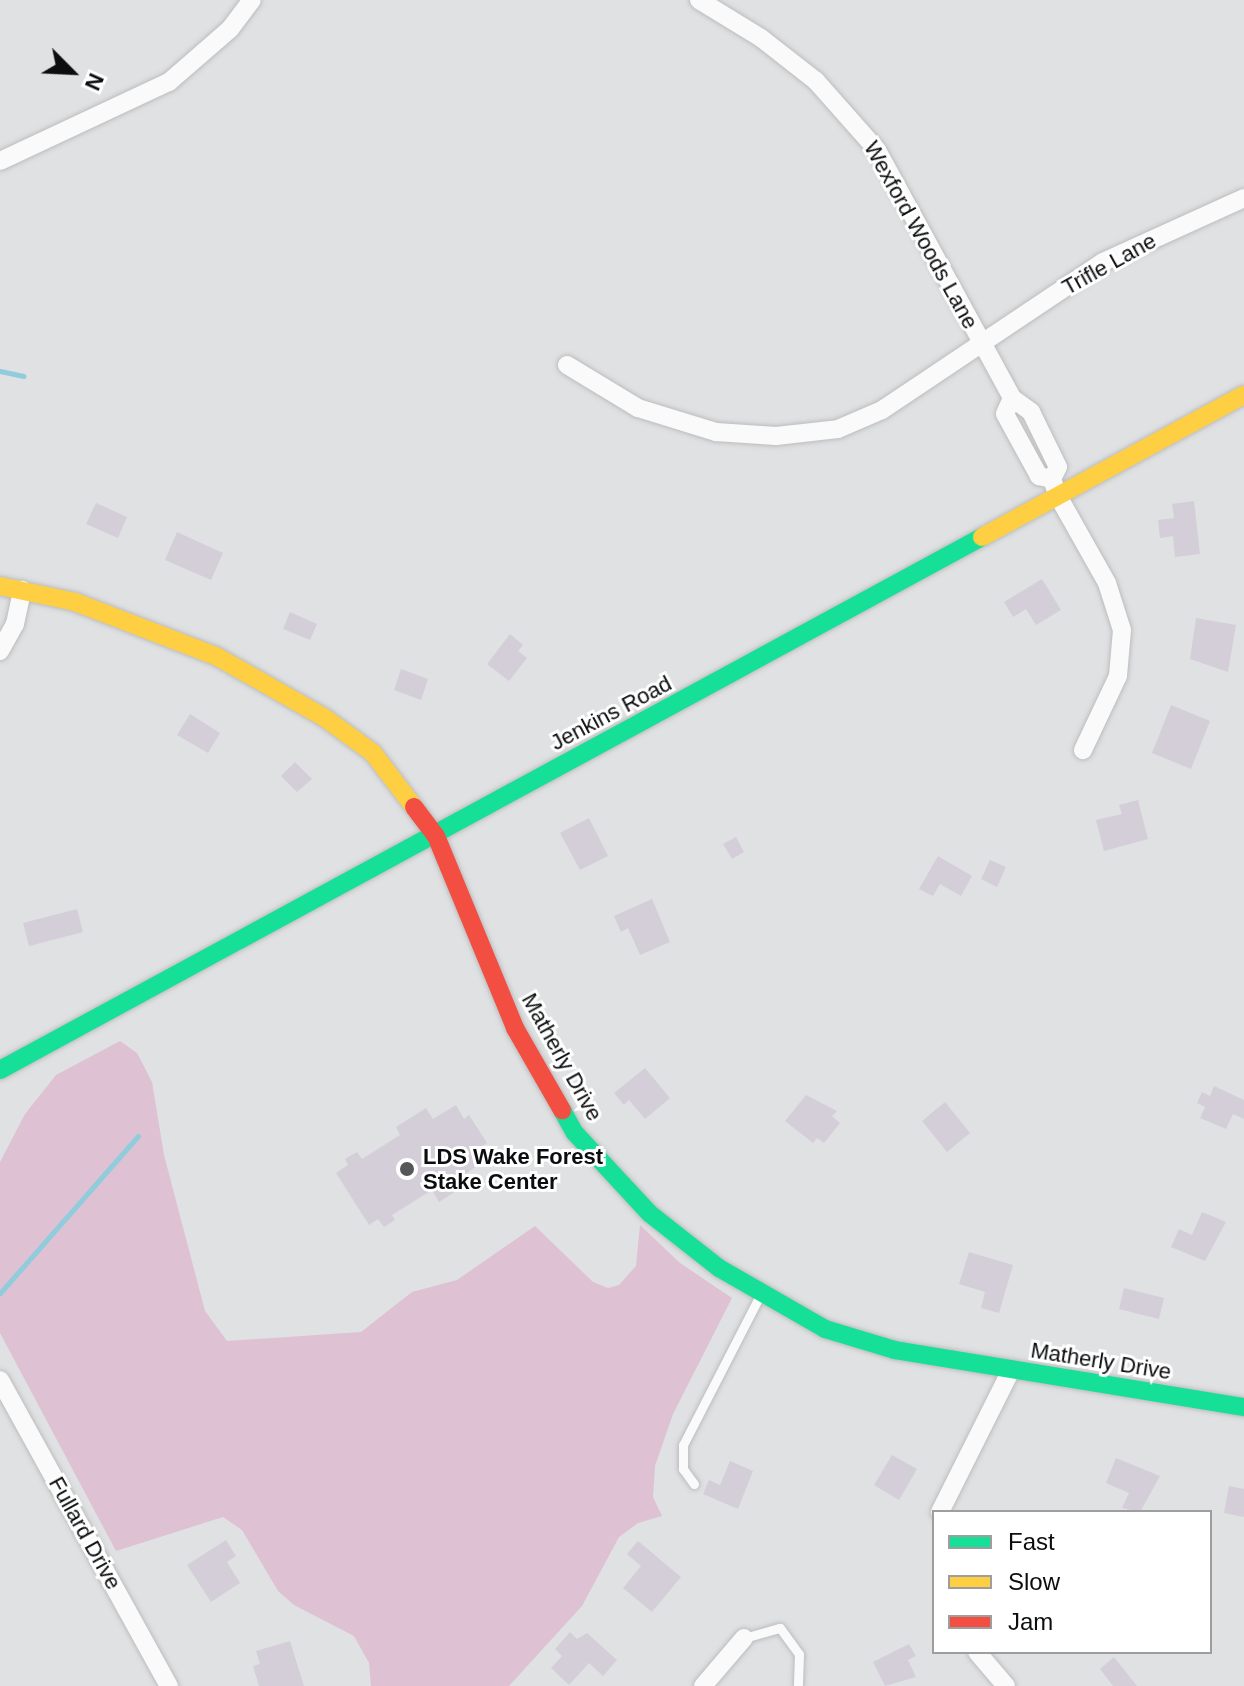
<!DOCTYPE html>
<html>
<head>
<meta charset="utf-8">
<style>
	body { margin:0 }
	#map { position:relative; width:1244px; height:1686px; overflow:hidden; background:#e0e1e3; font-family:Helvetica,sans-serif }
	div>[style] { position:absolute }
	.green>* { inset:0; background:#dec1d2 }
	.stream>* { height:5px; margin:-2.5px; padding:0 2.5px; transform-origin:2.5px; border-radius:2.5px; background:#90ccdb }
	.building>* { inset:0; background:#d4ced9 }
	.roads { filter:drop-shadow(0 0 2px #bcbdbe) drop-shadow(0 0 2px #bcbdbe) }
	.lane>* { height:9px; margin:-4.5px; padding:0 4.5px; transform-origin:4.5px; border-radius:4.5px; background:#fafafb }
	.street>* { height:18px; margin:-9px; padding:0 9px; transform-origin:9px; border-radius:9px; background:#fafafb }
	.fast>* { height:18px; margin:-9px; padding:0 9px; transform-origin:9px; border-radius:9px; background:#16e098 }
	.slow>* { height:18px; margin:-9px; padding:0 9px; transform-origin:9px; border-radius:9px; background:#ffcf43 }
	.jam>* { height:18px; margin:-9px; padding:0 9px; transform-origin:9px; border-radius:9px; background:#f24e42 }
	.dots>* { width:22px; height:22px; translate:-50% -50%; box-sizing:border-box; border:4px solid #fff; border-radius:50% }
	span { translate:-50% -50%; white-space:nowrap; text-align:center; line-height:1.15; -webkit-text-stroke:6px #fff; paint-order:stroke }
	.street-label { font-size:22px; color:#0c0d0e }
	.poi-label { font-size:22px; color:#0c0d0e; font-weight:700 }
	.left { translate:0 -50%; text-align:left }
	.legend { position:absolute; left:932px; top:1510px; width:280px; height:144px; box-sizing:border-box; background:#fff; border:2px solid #9e9e9f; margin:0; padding:10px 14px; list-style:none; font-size:24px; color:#0c0d0e }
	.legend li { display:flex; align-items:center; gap:16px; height:40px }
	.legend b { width:40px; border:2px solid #9e9e9f }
	.north { position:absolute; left:32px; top:32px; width:80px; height:80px; -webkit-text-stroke:6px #fff; paint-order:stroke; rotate:114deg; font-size:22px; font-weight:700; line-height:32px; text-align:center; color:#0c0d0e }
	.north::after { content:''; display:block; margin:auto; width:28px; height:36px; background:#0c0d0e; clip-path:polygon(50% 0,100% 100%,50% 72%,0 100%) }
</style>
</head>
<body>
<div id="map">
	<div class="green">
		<i style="clip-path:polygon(120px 1041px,137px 1053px,152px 1082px,164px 1155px,205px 1311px,227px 1341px,361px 1332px,412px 1292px,457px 1280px,535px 1226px,593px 1282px,608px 1288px,619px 1285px,636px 1266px,640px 1225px,680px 1263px,732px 1298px,673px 1414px,655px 1466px,653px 1497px,662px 1516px,638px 1523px,619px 1537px,582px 1606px,509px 1686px,371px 1686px,369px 1663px,354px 1636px,294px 1605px,278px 1591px,242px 1530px,223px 1517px,116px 1551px,0 1333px,0 1162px,25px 1114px,56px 1075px)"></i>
	</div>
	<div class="stream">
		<i style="left:0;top:371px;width:24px;rotate:12deg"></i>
		<i style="left:0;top:1293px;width:209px;rotate:-48.7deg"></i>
	</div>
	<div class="building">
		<i style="clip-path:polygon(1194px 501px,1200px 554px,1175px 557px,1173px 536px,1160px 538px,1158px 520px,1174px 518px,1172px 504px)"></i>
		<i style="clip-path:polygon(96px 503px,127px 517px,118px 538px,86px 524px)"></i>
		<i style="clip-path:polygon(177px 532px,223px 553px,211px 580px,165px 560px)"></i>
		<i style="clip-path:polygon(1042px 579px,1061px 610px,1036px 625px,1026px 609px,1013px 617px,1004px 602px)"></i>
		<i style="clip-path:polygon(290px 612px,317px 624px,310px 640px,283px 629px)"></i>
		<i style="clip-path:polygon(1196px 618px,1236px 625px,1228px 672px,1190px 659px)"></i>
		<i style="clip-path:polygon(510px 634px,523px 645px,518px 651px,527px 658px,509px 681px,487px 664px)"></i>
		<i style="clip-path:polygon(401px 669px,428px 679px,421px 700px,394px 690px)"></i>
		<i style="clip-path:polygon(1171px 705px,1210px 721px,1191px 769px,1152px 753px)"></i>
		<i style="clip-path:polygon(190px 714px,220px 733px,208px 753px,177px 735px)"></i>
		<i style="clip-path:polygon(295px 762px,312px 779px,297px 792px,281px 776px)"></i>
		<i style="clip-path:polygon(1138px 800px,1148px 839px,1104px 851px,1096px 820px,1122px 814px,1119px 805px)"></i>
		<i style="clip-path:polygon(589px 818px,608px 856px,580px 870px,560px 833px)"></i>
		<i style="clip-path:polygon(736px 837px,744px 852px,732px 859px,723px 844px)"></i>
		<i style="clip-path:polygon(938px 856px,972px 876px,961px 896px,940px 884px,933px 896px,919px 889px)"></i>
		<i style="clip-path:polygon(990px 860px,1006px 867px,997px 887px,981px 879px)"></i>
		<i style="clip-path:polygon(652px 899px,670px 942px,640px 955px,628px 928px,621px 932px,614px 916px)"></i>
		<i style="clip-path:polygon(77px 909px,83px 932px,29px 946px,23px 923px)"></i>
		<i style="clip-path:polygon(645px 1068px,670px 1098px,645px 1119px,629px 1100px,624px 1105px,614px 1093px)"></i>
		<i style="clip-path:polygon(1214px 1086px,1244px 1100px,1244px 1119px,1233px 1114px,1226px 1129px,1200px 1118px,1205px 1107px,1197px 1103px,1202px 1092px,1210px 1096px)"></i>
		<i style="clip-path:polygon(806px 1095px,837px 1111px,832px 1116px,840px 1123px,824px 1143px,817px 1138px,813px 1143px,785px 1121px)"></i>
		<i style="clip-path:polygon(945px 1102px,970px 1133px,947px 1152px,922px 1121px)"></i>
		<i style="clip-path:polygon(456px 1105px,464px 1119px,469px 1115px,487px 1143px,479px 1148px,486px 1160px,462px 1176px,467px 1184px,439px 1202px,432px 1190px,392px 1215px,395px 1220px,384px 1227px,378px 1219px,369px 1225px,336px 1173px,348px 1165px,345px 1159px,357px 1152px,362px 1159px,400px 1135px,396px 1127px,426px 1108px,433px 1119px)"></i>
		<i style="clip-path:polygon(1202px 1212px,1226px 1222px,1205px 1261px,1171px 1247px,1179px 1229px,1192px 1235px)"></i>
		<i style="clip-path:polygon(969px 1252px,1013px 1265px,999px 1313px,981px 1308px,985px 1292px,959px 1284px)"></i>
		<i style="clip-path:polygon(1124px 1288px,1164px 1298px,1159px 1319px,1119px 1309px)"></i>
		<i style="clip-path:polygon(892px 1455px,917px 1469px,899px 1500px,874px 1485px)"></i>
		<i style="clip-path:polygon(1116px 1458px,1160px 1476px,1140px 1512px,1122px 1508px,1129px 1493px,1106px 1483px)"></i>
		<i style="clip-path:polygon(730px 1461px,753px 1471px,738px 1509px,703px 1494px,709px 1480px,720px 1485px)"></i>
		<i style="clip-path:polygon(1229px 1486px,1244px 1489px,1244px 1517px,1224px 1513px)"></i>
		<i style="clip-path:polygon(226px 1540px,236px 1556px,227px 1562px,240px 1583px,211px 1602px,187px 1565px)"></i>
		<i style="clip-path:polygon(638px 1541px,681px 1577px,652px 1612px,623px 1588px,641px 1566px,627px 1554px)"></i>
		<i style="clip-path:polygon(570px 1632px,577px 1639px,587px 1633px,617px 1660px,603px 1676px,589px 1663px,569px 1685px,551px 1668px,562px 1656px,555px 1649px)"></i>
		<i style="clip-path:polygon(290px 1641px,304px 1686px,259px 1686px,253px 1666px,260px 1664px,256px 1651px)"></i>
		<i style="clip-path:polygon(909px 1644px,916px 1656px,908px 1660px,916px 1677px,885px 1686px,873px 1662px)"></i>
		<i style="clip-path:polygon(1114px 1657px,1137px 1686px,1113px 1686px,1100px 1669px)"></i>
	</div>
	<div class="roads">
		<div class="lane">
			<i style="left:694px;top:1484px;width:19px;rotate:-126deg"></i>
			<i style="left:683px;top:1469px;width:24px;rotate:-90deg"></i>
			<i style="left:683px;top:1445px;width:169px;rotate:-62.8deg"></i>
			<i style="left:744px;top:1638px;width:37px;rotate:-16deg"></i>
			<i style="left:780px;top:1628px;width:32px;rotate:54deg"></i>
			<i style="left:799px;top:1654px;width:32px;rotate:92deg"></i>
		</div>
		<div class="street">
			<i style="left:699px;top:0;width:73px;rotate:31.5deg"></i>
			<i style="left:761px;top:38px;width:70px;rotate:38deg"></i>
			<i style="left:816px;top:81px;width:92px;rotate:48.5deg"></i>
			<i style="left:877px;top:150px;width:282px;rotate:61.4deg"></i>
			<i style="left:1012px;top:398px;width:24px;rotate:36deg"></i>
			<i style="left:1031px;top:412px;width:61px;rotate:63.9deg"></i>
			<i style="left:1058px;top:467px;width:13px;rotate:117deg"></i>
			<i style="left:1052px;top:479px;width:18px;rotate:71deg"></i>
			<i style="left:1058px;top:496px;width:100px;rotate:60.6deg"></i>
			<i style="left:1107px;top:583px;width:49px;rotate:72.3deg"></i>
			<i style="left:1122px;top:630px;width:46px;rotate:95deg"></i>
			<i style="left:1118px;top:676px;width:82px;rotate:115.3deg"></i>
			<i style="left:0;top:161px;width:187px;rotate:-25.1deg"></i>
			<i style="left:169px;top:82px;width:81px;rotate:-41deg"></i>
			<i style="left:230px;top:29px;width:36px;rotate:-53deg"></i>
			<i style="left:567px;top:365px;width:83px;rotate:31.2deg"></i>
			<i style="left:638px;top:408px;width:82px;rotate:17.1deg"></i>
			<i style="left:716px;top:432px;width:60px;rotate:3.8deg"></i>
			<i style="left:776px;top:436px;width:62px;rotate:-6.4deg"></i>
			<i style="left:838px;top:429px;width:48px;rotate:-23.4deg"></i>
			<i style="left:882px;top:410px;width:266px;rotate:-33.8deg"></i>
			<i style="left:1103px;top:262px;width:155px;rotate:-24.4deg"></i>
			<i style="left:1012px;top:398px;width:17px;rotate:114deg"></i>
			<i style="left:1005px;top:414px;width:71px;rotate:61.3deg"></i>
			<i style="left:1039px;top:476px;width:13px;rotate:13deg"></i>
			<i style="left:0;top:651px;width:31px;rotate:-61deg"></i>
			<i style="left:15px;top:624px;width:35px;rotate:-78deg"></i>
			<i style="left:0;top:1380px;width:350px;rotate:61.1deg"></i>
			<i style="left:940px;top:1512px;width:157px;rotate:-63.4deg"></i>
			<i style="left:977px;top:1652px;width:45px;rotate:49.5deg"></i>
			<i style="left:703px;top:1686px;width:63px;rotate:-49.5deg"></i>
		</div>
		<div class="fast">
			<i style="left:0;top:1070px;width:1117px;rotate:-28.49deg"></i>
			<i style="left:562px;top:1110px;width:26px;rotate:61deg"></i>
			<i style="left:575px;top:1133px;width:109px;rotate:47.2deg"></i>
			<i style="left:649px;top:1213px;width:89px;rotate:38.2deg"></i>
			<i style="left:719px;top:1268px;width:122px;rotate:29.9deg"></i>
			<i style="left:825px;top:1329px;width:73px;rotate:16.7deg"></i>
			<i style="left:895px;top:1350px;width:354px;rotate:9.3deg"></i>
		</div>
		<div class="slow">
			<i style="left:982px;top:537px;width:298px;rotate:-28.5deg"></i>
			<i style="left:0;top:586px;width:77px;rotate:12deg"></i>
			<i style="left:75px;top:602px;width:151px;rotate:21deg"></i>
			<i style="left:216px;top:656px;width:125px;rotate:29.6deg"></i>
			<i style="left:325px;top:718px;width:59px;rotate:36.1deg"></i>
			<i style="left:373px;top:753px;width:68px;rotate:52.8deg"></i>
		</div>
		<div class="jam">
			<i style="left:414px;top:807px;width:36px;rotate:53deg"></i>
			<i style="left:436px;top:836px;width:208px;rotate:67.6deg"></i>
			<i style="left:515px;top:1028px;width:95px;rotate:60.2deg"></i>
		</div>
	</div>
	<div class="dots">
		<i style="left:407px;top:1169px;background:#565759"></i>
	</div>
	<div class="street-label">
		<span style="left:921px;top:235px;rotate:61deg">Wexford Woods Lane</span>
		<span style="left:1109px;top:264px;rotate:-29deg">Trifle Lane</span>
		<span style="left:611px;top:713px;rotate:-28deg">Jenkins Road</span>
		<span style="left:562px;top:1057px;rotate:61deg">Matherly Drive</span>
		<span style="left:1101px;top:1361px;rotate:9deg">Matherly Drive</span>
		<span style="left:85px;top:1533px;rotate:61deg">Fullard Drive</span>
	</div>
	<div class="poi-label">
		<span class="left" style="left:423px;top:1169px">LDS Wake Forest<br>Stake Center</span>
	</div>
	<ul class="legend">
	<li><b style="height:10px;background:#16e098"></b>Fast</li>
	<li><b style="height:10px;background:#ffcf43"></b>Slow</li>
	<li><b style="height:10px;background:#f24e42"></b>Jam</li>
	</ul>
	<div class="north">N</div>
</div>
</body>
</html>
